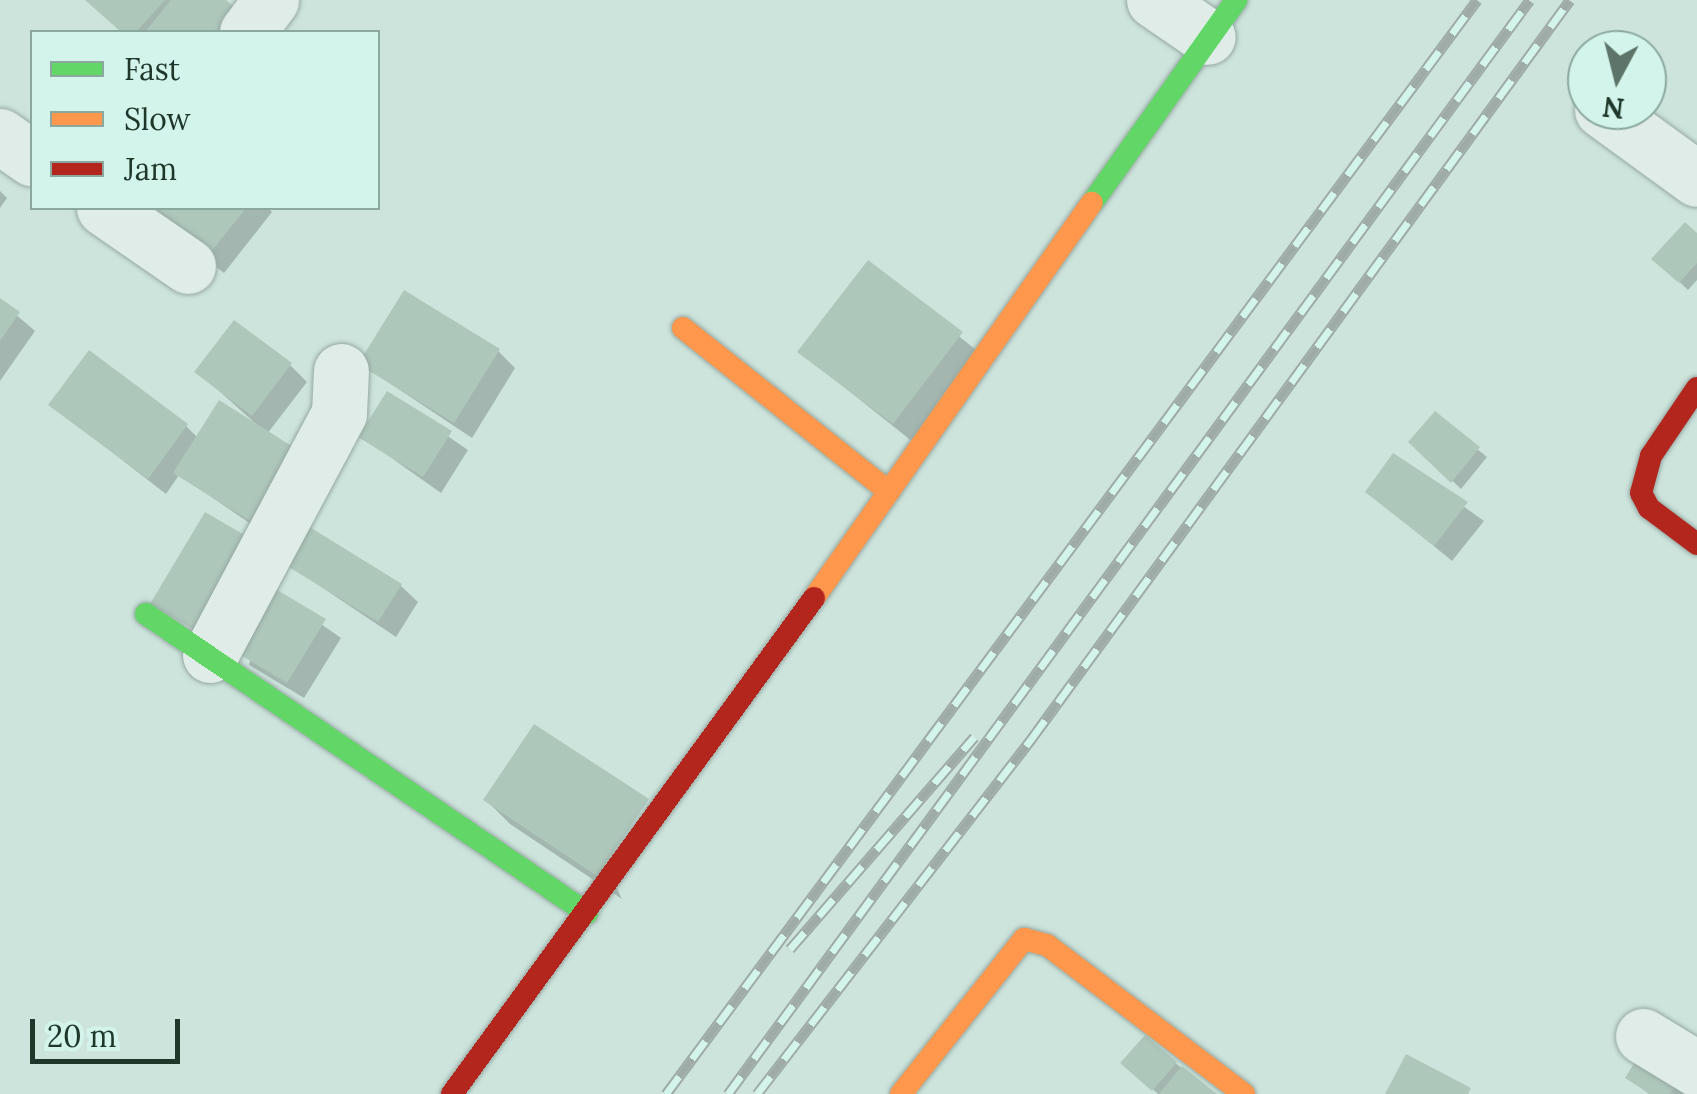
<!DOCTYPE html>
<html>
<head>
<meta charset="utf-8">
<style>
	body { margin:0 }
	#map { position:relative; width:1697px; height:1094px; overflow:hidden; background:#cde4dd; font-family:Lora,serif }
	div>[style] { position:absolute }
	.shadow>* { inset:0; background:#0003 }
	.building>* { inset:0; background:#aec7bb }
	.roads { filter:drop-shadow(0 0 2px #96a9a2) drop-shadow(0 0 2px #96a9a2) }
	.street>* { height:55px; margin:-27.5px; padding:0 27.5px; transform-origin:27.5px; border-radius:27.5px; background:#dfece8 }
	.fast>* { height:22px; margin:-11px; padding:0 11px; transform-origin:11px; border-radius:11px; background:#63d668 }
	.slow>* { height:22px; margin:-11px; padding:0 11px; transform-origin:11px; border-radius:11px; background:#ff974d }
	.jam>* { height:22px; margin:-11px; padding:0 11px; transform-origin:11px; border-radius:11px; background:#b3261e }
	.rail>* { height:11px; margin-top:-5.5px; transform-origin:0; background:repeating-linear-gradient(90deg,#d3f4eb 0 22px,#9faba7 0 44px); box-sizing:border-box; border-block:2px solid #9faba7 }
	span { translate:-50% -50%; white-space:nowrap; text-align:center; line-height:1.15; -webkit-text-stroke:8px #d3f4eb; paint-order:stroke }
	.legend { position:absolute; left:30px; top:30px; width:350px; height:180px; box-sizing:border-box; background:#d3f4eb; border:2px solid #8ba89e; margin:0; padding:12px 18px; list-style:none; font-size:30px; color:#1f372b }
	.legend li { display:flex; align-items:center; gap:20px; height:50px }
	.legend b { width:50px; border:2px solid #8ba89e }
	.north { position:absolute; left:1567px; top:30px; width:100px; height:100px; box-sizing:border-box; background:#d3f4eb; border:2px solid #8ba89e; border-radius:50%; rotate:187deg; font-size:28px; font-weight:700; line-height:40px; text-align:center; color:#1f372b }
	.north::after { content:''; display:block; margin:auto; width:35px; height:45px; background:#5c7469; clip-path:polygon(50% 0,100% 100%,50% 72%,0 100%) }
	.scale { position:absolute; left:30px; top:1019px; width:150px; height:45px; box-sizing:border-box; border:5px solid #1f372b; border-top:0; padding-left:12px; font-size:30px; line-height:35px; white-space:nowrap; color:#1f372b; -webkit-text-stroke:8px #d3f4eb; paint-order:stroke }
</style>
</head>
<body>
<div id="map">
	<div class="shadow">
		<i style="clip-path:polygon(88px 0,222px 0,245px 32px,123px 32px)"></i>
		<i style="clip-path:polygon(0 191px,7px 198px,0 208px)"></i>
		<i style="clip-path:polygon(154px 208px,268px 208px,272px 212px,224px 273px,168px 228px)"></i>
		<i style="clip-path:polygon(1697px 236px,1697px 280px,1688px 290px,1655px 259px)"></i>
		<i style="clip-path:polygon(868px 263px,986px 358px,918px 446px,800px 352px)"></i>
		<i style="clip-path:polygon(0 301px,35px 331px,0 381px)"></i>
		<i style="clip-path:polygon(498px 351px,515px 368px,472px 438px,361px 364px)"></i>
		<i style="clip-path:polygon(290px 365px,307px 382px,267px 434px,273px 539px,179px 475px,166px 494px,51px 405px,186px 426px,198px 438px,266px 433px,198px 372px)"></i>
		<i style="clip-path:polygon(388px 395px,468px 450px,441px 493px,362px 437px)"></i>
		<i style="clip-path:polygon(1435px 415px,1487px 457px,1461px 489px,1411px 441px)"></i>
		<i style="clip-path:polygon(1394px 457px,1484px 521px,1452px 561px,1368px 492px)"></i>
		<i style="clip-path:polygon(287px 564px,401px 586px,418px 602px,396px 637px)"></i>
		<i style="clip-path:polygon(268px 587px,341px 638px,304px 698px,249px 665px)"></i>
		<i style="clip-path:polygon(535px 727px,622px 899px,510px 824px,486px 800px)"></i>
		<i style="clip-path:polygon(1145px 1038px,1213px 1094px,1158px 1094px,1124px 1063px)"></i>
		<i style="clip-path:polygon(1628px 1078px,1690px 1081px,1683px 1094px,1649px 1094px)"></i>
	</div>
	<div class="building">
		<i style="clip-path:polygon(85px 0,165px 0,136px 32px,121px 32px)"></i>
		<i style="clip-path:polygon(171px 0,226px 0,235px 8px,215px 32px,145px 32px)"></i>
		<i style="clip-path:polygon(151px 208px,246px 208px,206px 258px)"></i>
		<i style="clip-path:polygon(1685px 222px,1697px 233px,1697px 263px,1679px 283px,1651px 259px)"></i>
		<i style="clip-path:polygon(868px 260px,963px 332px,893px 424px,797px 352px)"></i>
		<i style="clip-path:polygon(404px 290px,500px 349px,454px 423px,358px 364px)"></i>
		<i style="clip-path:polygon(0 298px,20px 312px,0 341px)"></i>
		<i style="clip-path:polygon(234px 320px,292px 363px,252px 416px,194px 372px)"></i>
		<i style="clip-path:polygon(89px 350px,188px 424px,148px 479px,48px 405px)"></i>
		<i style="clip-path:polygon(387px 391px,452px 431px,423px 477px,358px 437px)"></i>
		<i style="clip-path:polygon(219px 400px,301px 452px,255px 524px,173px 473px)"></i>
		<i style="clip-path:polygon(1435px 411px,1480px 447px,1451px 483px,1408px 442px)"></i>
		<i style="clip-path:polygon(1393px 453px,1468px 502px,1434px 546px,1365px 492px)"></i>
		<i style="clip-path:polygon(205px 512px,265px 547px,210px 639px,150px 604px)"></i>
		<i style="clip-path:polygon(308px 526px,402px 584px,378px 622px,284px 564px)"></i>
		<i style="clip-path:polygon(267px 584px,326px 619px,287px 683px,229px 648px)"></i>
		<i style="clip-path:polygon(534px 724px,649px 799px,597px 876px,483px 800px)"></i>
		<i style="clip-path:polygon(1145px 1035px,1177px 1062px,1152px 1091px,1120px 1063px)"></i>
		<i style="clip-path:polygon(1644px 1047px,1684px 1071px,1670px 1094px,1650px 1094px,1625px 1078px)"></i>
		<i style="clip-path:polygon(1406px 1054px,1471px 1088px,1468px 1094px,1385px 1094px)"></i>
		<i style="clip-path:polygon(1182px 1066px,1217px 1094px,1159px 1094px)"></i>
	</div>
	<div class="roads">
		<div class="street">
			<i style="left:1154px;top:0;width:65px;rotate:34.4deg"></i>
			<i style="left:247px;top:32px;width:40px;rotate:-53deg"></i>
			<i style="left:1602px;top:110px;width:117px;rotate:36deg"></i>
			<i style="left:0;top:136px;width:39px;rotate:35deg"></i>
			<i style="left:104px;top:208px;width:102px;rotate:34.6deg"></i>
			<i style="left:210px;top:655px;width:274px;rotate:-61.9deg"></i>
			<i style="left:339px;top:413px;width:42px;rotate:-87.3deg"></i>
			<i style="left:1643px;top:1036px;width:63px;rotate:31.4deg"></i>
		</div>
		<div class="fast">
			<i style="left:1092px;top:203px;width:249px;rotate:-54.6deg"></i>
			<i style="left:146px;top:614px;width:533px;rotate:34.14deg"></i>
		</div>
		<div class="slow">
			<i style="left:683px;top:328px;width:263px;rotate:38.5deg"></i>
			<i style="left:814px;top:598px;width:483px;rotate:-54.9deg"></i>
			<i style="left:901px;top:1094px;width:198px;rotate:-51.6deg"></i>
			<i style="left:1024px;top:939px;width:24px;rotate:15deg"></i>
			<i style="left:1047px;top:945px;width:247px;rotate:37.1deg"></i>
		</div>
		<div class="jam">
			<i style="left:1697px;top:388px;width:82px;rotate:124.1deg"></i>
			<i style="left:1651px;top:456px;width:38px;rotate:105deg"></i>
			<i style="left:1641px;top:493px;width:17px;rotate:62deg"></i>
			<i style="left:1649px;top:508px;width:60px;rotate:36.9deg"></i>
			<i style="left:452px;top:1094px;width:614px;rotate:-53.88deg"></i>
		</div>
	</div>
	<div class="rail">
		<i style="left:790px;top:949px;width:281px;rotate:-49deg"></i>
		<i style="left:666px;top:1094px;width:1362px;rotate:-53.45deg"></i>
		<i style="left:728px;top:1094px;width:1356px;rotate:-53.76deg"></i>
		<i style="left:757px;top:1094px;width:450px;rotate:-52.3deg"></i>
		<i style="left:1032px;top:738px;width:913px;rotate:-53.91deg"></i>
	</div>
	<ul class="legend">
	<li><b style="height:12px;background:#63d668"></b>Fast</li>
	<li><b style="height:12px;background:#ff974d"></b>Slow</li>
	<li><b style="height:12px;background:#b3261e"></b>Jam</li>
	</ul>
	<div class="north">N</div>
	<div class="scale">20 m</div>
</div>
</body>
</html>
